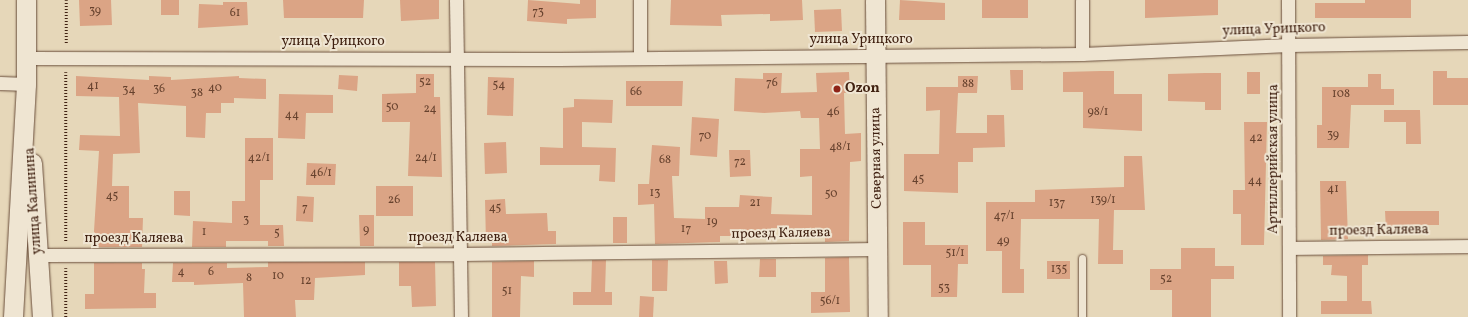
<!DOCTYPE html>
<html>
<head>
<meta charset="utf-8">
<style>
	body { margin:0 }
	#map { position:relative; width:1468px; height:317px; overflow:hidden; background:#e6d7b9; font-family:Vollkorn,serif }
	div>[style] { position:absolute }
	.building>* { inset:0; background:#dba485 }
	.path>* { height:2.5px; margin-top:-1.25px; transform-origin:0; background:repeating-linear-gradient(90deg,#402111 0 1px,transparent 0 3px) }
	.roads { filter:drop-shadow(0 0 1px #6a4e3b) drop-shadow(0 0 1px #6a4e3b) }
	.lane>* { height:7px; margin:-3.5px; padding:0 3.5px; transform-origin:3.5px; border-radius:3.5px; background:#efe5d2 }
	.street>* { height:13px; margin:-6.5px; padding:0 6.5px; transform-origin:6.5px; border-radius:6.5px; background:#efe5d2 }
	.secondary>* { height:19px; margin:-9.5px; padding:0 9.5px; transform-origin:9.5px; border-radius:9.5px; background:#efe5d2 }
	.dots>* { width:11px; height:11px; translate:-50% -50%; box-sizing:border-box; border:2px solid #efe5d2; border-radius:50% }
	span { translate:-50% -50%; white-space:nowrap; text-align:center; line-height:1.15; -webkit-text-stroke:4px #efe5d2; paint-order:stroke }
	.number-label { font-size:12px; color:#67422e }
	.number-label span { -webkit-text-stroke-width:0 }
	.street-label { font-size:14px; color:#402111 }
	.poi-label { font-size:14px; color:#402111; font-weight:700 }
	.left { translate:0 -50%; text-align:left }
</style>
</head>
<body>
<div id="map">
	<div class="building">
		<i style="clip-path:polygon(79px 0,111px 0,112px 25px,80px 26px)"></i>
		<i style="clip-path:polygon(161px 0,179px 0,179px 15px,161px 15px)"></i>
		<i style="clip-path:polygon(283px 0,364px 0,363px 18px,284px 18px)"></i>
		<i style="clip-path:polygon(400px 0,439px 0,439px 19px,401px 21px)"></i>
		<i style="clip-path:polygon(528px 0,580px 4px,580px 0,596px 0,596px 18px,567px 19px,567px 24px,527px 21px)"></i>
		<i style="clip-path:polygon(671px 0,802px 0,803px 20px,770px 21px,770px 14px,721px 15px,722px 26px,670px 25px)"></i>
		<i style="clip-path:polygon(900px 0,945px 3px,945px 20px,899px 20px)"></i>
		<i style="clip-path:polygon(982px 0,1028px 0,1028px 18px,982px 18px)"></i>
		<i style="clip-path:polygon(1145px 0,1218px 0,1218px 15px,1145px 18px)"></i>
		<i style="clip-path:polygon(1365px 0,1411px 0,1411px 18px,1315px 18px,1315px 3px,1365px 3px)"></i>
		<i style="clip-path:polygon(223px 2px,247px 2px,248px 25px,198px 28px,199px 4px,223px 5px)"></i>
		<i style="clip-path:polygon(841px 9px,842px 31px,815px 32px,814px 10px)"></i>
		<i style="clip-path:polygon(1010px 70px,1023px 70px,1023px 90px,1011px 90px)"></i>
		<i style="clip-path:polygon(1101px 71px,1114px 71px,1114px 94px,1142px 94px,1142px 131px,1083px 128px,1083px 92px,1063px 92px,1063px 72px)"></i>
		<i style="clip-path:polygon(1433px 71px,1447px 71px,1447px 78px,1468px 78px,1468px 105px,1433px 105px)"></i>
		<i style="clip-path:polygon(849px 72px,850px 93px,844px 93px,845px 134px,861px 133px,861px 161px,850px 162px,849px 241px,825px 242px,825px 234px,816px 235px,816px 229px,771px 228px,771px 236px,720px 236px,720px 242px,655px 244px,654px 204px,638px 205px,638px 184px,649px 184px,652px 145px,680px 147px,679px 176px,672px 176px,674px 218px,705px 219px,705px 207px,739px 207px,740px 195px,772px 197px,771px 214px,812px 215px,812px 176px,800px 177px,800px 149px,820px 149px,819px 118px,801px 118px,800px 111px,764px 113px,734px 111px,735px 78px,763px 79px,763px 73px,782px 73px,781px 93px,817px 92px,816px 73px)"></i>
		<i style="clip-path:polygon(1247px 72px,1260px 72px,1260px 94px,1247px 94px)"></i>
		<i style="clip-path:polygon(1205px 73px,1221px 73px,1221px 110px,1205px 110px,1205px 102px,1168px 101px,1168px 74px)"></i>
		<i style="clip-path:polygon(416px 74px,434px 74px,434px 97px,440px 97px,442px 177px,408px 176px,410px 122px,382px 122px,382px 94px,416px 93px)"></i>
		<i style="clip-path:polygon(1368px 74px,1381px 74px,1381px 89px,1394px 89px,1394px 105px,1351px 105px,1349px 148px,1317px 148px,1317px 125px,1322px 125px,1322px 87px,1368px 87px)"></i>
		<i style="clip-path:polygon(339px 75px,358px 76px,357px 91px,338px 89px)"></i>
		<i style="clip-path:polygon(76px 76px,149px 80px,149px 76px,171px 77px,171px 80px,239px 76px,239px 78px,266px 79px,266px 99px,234px 98px,234px 103px,221px 103px,221px 113px,206px 113px,205px 138px,186px 137px,186px 106px,138px 103px,140px 153px,113px 154px,112px 186px,129px 186px,129px 218px,143px 218px,142px 247px,93px 247px,99px 151px,79px 150px,80px 135px,120px 136px,119px 97px,76px 96px)"></i>
		<i style="clip-path:polygon(958px 76px,978px 76px,977px 93px,958px 93px,956px 133px,987px 133px,987px 115px,1004px 115px,1005px 147px,973px 148px,973px 162px,958px 162px,958px 193px,904px 191px,904px 154px,939px 154px,940px 110px,926px 111px,926px 87px,958px 87px)"></i>
		<i style="clip-path:polygon(488px 77px,514px 78px,513px 116px,487px 115px)"></i>
		<i style="clip-path:polygon(626px 81px,683px 81px,682px 106px,626px 106px)"></i>
		<i style="clip-path:polygon(279px 94px,333px 95px,333px 113px,306px 113px,305px 139px,278px 138px)"></i>
		<i style="clip-path:polygon(574px 99px,613px 100px,612px 123px,582px 122px,582px 147px,616px 148px,615px 182px,599px 181px,600px 165px,540px 165px,540px 147px,563px 148px,563px 108px,574px 107px)"></i>
		<i style="clip-path:polygon(1384px 110px,1420px 110px,1421px 144px,1406px 144px,1406px 122px,1384px 122px)"></i>
		<i style="clip-path:polygon(692px 117px,719px 119px,717px 157px,690px 155px)"></i>
		<i style="clip-path:polygon(1244px 122px,1267px 122px,1264px 245px,1241px 245px,1241px 214px,1233px 214px,1233px 190px,1245px 190px)"></i>
		<i style="clip-path:polygon(245px 138px,273px 138px,273px 180px,260px 180px,260px 225px,283px 225px,284px 246px,268px 246px,268px 241px,226px 241px,226px 247px,192px 247px,193px 221px,232px 223px,232px 201px,245px 201px)"></i>
		<i style="clip-path:polygon(506px 142px,507px 173px,485px 174px,484px 143px)"></i>
		<i style="clip-path:polygon(729px 150px,750px 150px,751px 176px,730px 177px)"></i>
		<i style="clip-path:polygon(1124px 156px,1142px 156px,1145px 210px,1114px 210px,1113px 250px,1123px 250px,1123px 264px,1098px 264px,1099px 219px,1021px 219px,1020px 269px,1024px 269px,1024px 293px,1002px 293px,1002px 251px,986px 251px,986px 202px,1035px 202px,1035px 190px,1124px 187px)"></i>
		<i style="clip-path:polygon(307px 163px,336px 164px,335px 185px,306px 185px)"></i>
		<i style="clip-path:polygon(1320px 181px,1346px 181px,1348px 239px,1321px 240px)"></i>
		<i style="clip-path:polygon(376px 186px,413px 186px,413px 216px,376px 216px)"></i>
		<i style="clip-path:polygon(174px 191px,190px 191px,190px 216px,174px 215px)"></i>
		<i style="clip-path:polygon(297px 196px,314px 197px,313px 222px,296px 221px)"></i>
		<i style="clip-path:polygon(505px 199px,506px 214px,547px 213px,548px 231px,556px 231px,556px 244px,492px 246px,492px 243px,486px 243px,485px 200px)"></i>
		<i style="clip-path:polygon(1385px 211px,1439px 211px,1439px 225px,1416px 225px,1416px 230px,1386px 230px)"></i>
		<i style="clip-path:polygon(359px 215px,374px 215px,374px 246px,360px 246px)"></i>
		<i style="clip-path:polygon(613px 217px,627px 217px,627px 243px,613px 243px)"></i>
		<i style="clip-path:polygon(903px 222px,925px 222px,925px 245px,968px 245px,968px 264px,958px 264px,957px 297px,931px 297px,931px 265px,903px 265px)"></i>
		<i style="clip-path:polygon(1181px 248px,1215px 248px,1215px 266px,1234px 266px,1234px 279px,1211px 279px,1211px 317px,1172px 317px,1172px 290px,1150px 290px,1150px 269px,1181px 269px)"></i>
		<i style="clip-path:polygon(1368px 255px,1368px 265px,1362px 265px,1362px 301px,1371px 301px,1372px 314px,1321px 314px,1321px 301px,1347px 301px,1347px 276px,1331px 275px,1332px 265px,1323px 265px,1323px 256px)"></i>
		<i style="clip-path:polygon(849px 257px,850px 312px,811px 313px,811px 292px,825px 292px,825px 258px)"></i>
		<i style="clip-path:polygon(760px 259px,776px 259px,776px 277px,759px 277px)"></i>
		<i style="clip-path:polygon(592px 260px,606px 260px,605px 292px,612px 292px,612px 305px,573px 305px,573px 292px,591px 292px)"></i>
		<i style="clip-path:polygon(652px 260px,668px 260px,667px 291px,652px 291px)"></i>
		<i style="clip-path:polygon(534px 261px,534px 277px,521px 276px,520px 317px,492px 317px,492px 262px)"></i>
		<i style="clip-path:polygon(714px 261px,727px 261px,728px 283px,715px 284px)"></i>
		<i style="clip-path:polygon(1047px 261px,1070px 261px,1070px 279px,1047px 279px)"></i>
		<i style="clip-path:polygon(268px 262px,365px 262px,365px 275px,315px 278px,314px 300px,295px 300px,296px 317px,244px 317px,243px 283px,194px 285px,194px 282px,172px 282px,173px 263px,227px 263px,227px 268px,268px 267px)"></i>
		<i style="clip-path:polygon(399px 262px,435px 262px,436px 306px,412px 307px,411px 286px,399px 286px)"></i>
		<i style="clip-path:polygon(94px 263px,142px 263px,142px 269px,145px 269px,144px 293px,156px 293px,156px 308px,85px 309px,85px 294px,94px 294px)"></i>
		<i style="clip-path:polygon(640px 296px,654px 297px,653px 317px,639px 317px)"></i>
	</div>
	<div class="path">
		<i style="left:66px;top:43px;width:43px;rotate:-90deg"></i>
		<i style="left:66px;top:72px;width:169px;rotate:90deg"></i>
		<i style="left:66px;top:268px;width:49px;rotate:90deg"></i>
	</div>
	<div class="roads">
		<div class="lane">
			<i style="left:1082px;top:258px;width:59px;rotate:90deg"></i>
		</div>
		<div class="street">
			<i style="left:456px;top:0;width:317px;rotate:89.1deg"></i>
			<i style="left:640px;top:0;width:57px;rotate:90deg"></i>
			<i style="left:1082px;top:0;width:54px;rotate:90deg"></i>
			<i style="left:1288px;top:0;width:317px;rotate:89.8deg"></i>
			<i style="left:27px;top:58px;width:532px;rotate:0.11deg"></i>
			<i style="left:559px;top:59px;width:523px;rotate:-0.55deg"></i>
			<i style="left:1082px;top:54px;width:207px;rotate:-2.5deg"></i>
			<i style="left:1289px;top:45px;width:179px;rotate:-1deg"></i>
			<i style="left:0;top:83px;width:26px;rotate:2deg"></i>
			<i style="left:1291px;top:248px;width:177px;rotate:-0.6deg"></i>
			<i style="left:38px;top:255px;width:422px;rotate:-0.1deg"></i>
			<i style="left:460px;top:254px;width:418px;rotate:-0.7deg"></i>
		</div>
		<div class="secondary">
			<i style="left:875px;top:0;width:317px;rotate:89.5deg"></i>
			<i style="left:32px;top:163px;width:154px;rotate:86.3deg"></i>
			<i style="left:13px;top:317px;width:233px;rotate:-86.8deg"></i>
			<i style="left:26px;top:84px;width:84px;rotate:-90deg"></i>
		</div>
	</div>
	<div class="dots">
		<i style="left:837px;top:89px;background:#8f2418"></i>
	</div>
	<div class="number-label">
		<span style="left:95px;top:12px">39</span>
		<span style="left:538px;top:13px">73</span>
		<span style="left:235px;top:14px">61</span>
		<span style="left:425px;top:83px">52</span>
		<span style="left:772px;top:84px">76</span>
		<span style="left:968px;top:85px">88</span>
		<span style="left:499px;top:86px">54</span>
		<span style="left:93px;top:87px">41</span>
		<span style="left:215px;top:89px">40</span>
		<span style="left:159px;top:90px">36</span>
		<span style="left:129px;top:91px">34</span>
		<span style="left:636px;top:93px">66</span>
		<span style="left:197px;top:94px">38</span>
		<span style="left:1341px;top:95px">108</span>
		<span style="left:392px;top:108px">50</span>
		<span style="left:430px;top:110px">24</span>
		<span style="left:833px;top:113px">46</span>
		<span style="left:1098px;top:113px">98/1</span>
		<span style="left:292px;top:116px">44</span>
		<span style="left:1333px;top:136px">39</span>
		<span style="left:705px;top:137px">70</span>
		<span style="left:1256px;top:139px">42</span>
		<span style="left:840px;top:148px">48/1</span>
		<span style="left:259px;top:159px">42/1</span>
		<span style="left:426px;top:159px">24/1</span>
		<span style="left:665px;top:161px">68</span>
		<span style="left:740px;top:163px">72</span>
		<span style="left:321px;top:174px">46/1</span>
		<span style="left:918px;top:180px">45</span>
		<span style="left:1255px;top:182px">44</span>
		<span style="left:1333px;top:190px">41</span>
		<span style="left:655px;top:194px">13</span>
		<span style="left:831px;top:195px">50</span>
		<span style="left:112px;top:197px">45</span>
		<span style="left:394px;top:201px">26</span>
		<span style="left:1103px;top:201px">139/1</span>
		<span style="left:755px;top:204px">21</span>
		<span style="left:1057px;top:204px">137</span>
		<span style="left:305px;top:209px">7</span>
		<span style="left:495px;top:209px">45</span>
		<span style="left:1004px;top:217px">47/1</span>
		<span style="left:246px;top:221px">3</span>
		<span style="left:712px;top:223px">19</span>
		<span style="left:686px;top:230px">17</span>
		<span style="left:366px;top:231px">9</span>
		<span style="left:204px;top:233px">1</span>
		<span style="left:277px;top:234px">5</span>
		<span style="left:1003px;top:242px">49</span>
		<span style="left:955px;top:254px">51/1</span>
		<span style="left:1059px;top:270px">135</span>
		<span style="left:181px;top:273px">4</span>
		<span style="left:211px;top:273px">6</span>
		<span style="left:278px;top:277px">10</span>
		<span style="left:249px;top:279px">8</span>
		<span style="left:1166px;top:280px">52</span>
		<span style="left:306px;top:282px">12</span>
		<span style="left:944px;top:289px">53</span>
		<span style="left:507px;top:292px">51</span>
		<span style="left:830px;top:302px">56/1</span>
	</div>
	<div class="street-label">
		<span style="left:1274px;top:30px;rotate:-2deg">улица Урицкого</span>
		<span style="left:861px;top:40px">улица Урицкого</span>
		<span style="left:333px;top:42px">улица Урицкого</span>
		<span style="left:877px;top:158px;rotate:-91deg">Северная улица</span>
		<span style="left:1274px;top:159px;rotate:-90deg">Артиллерийская улица</span>
		<span style="left:34px;top:201px;rotate:-94deg">улица Калинина</span>
		<span style="left:1379px;top:231px;rotate:-1deg">проезд Каляева</span>
		<span style="left:781px;top:234px;rotate:-1deg">проезд Каляева</span>
		<span style="left:458px;top:238px">проезд Каляева</span>
		<span style="left:134px;top:239px">проезд Каляева</span>
	</div>
	<div class="poi-label">
		<span class="left" style="left:845px;top:89px">Ozon</span>
	</div>
</div>
</body>
</html>
